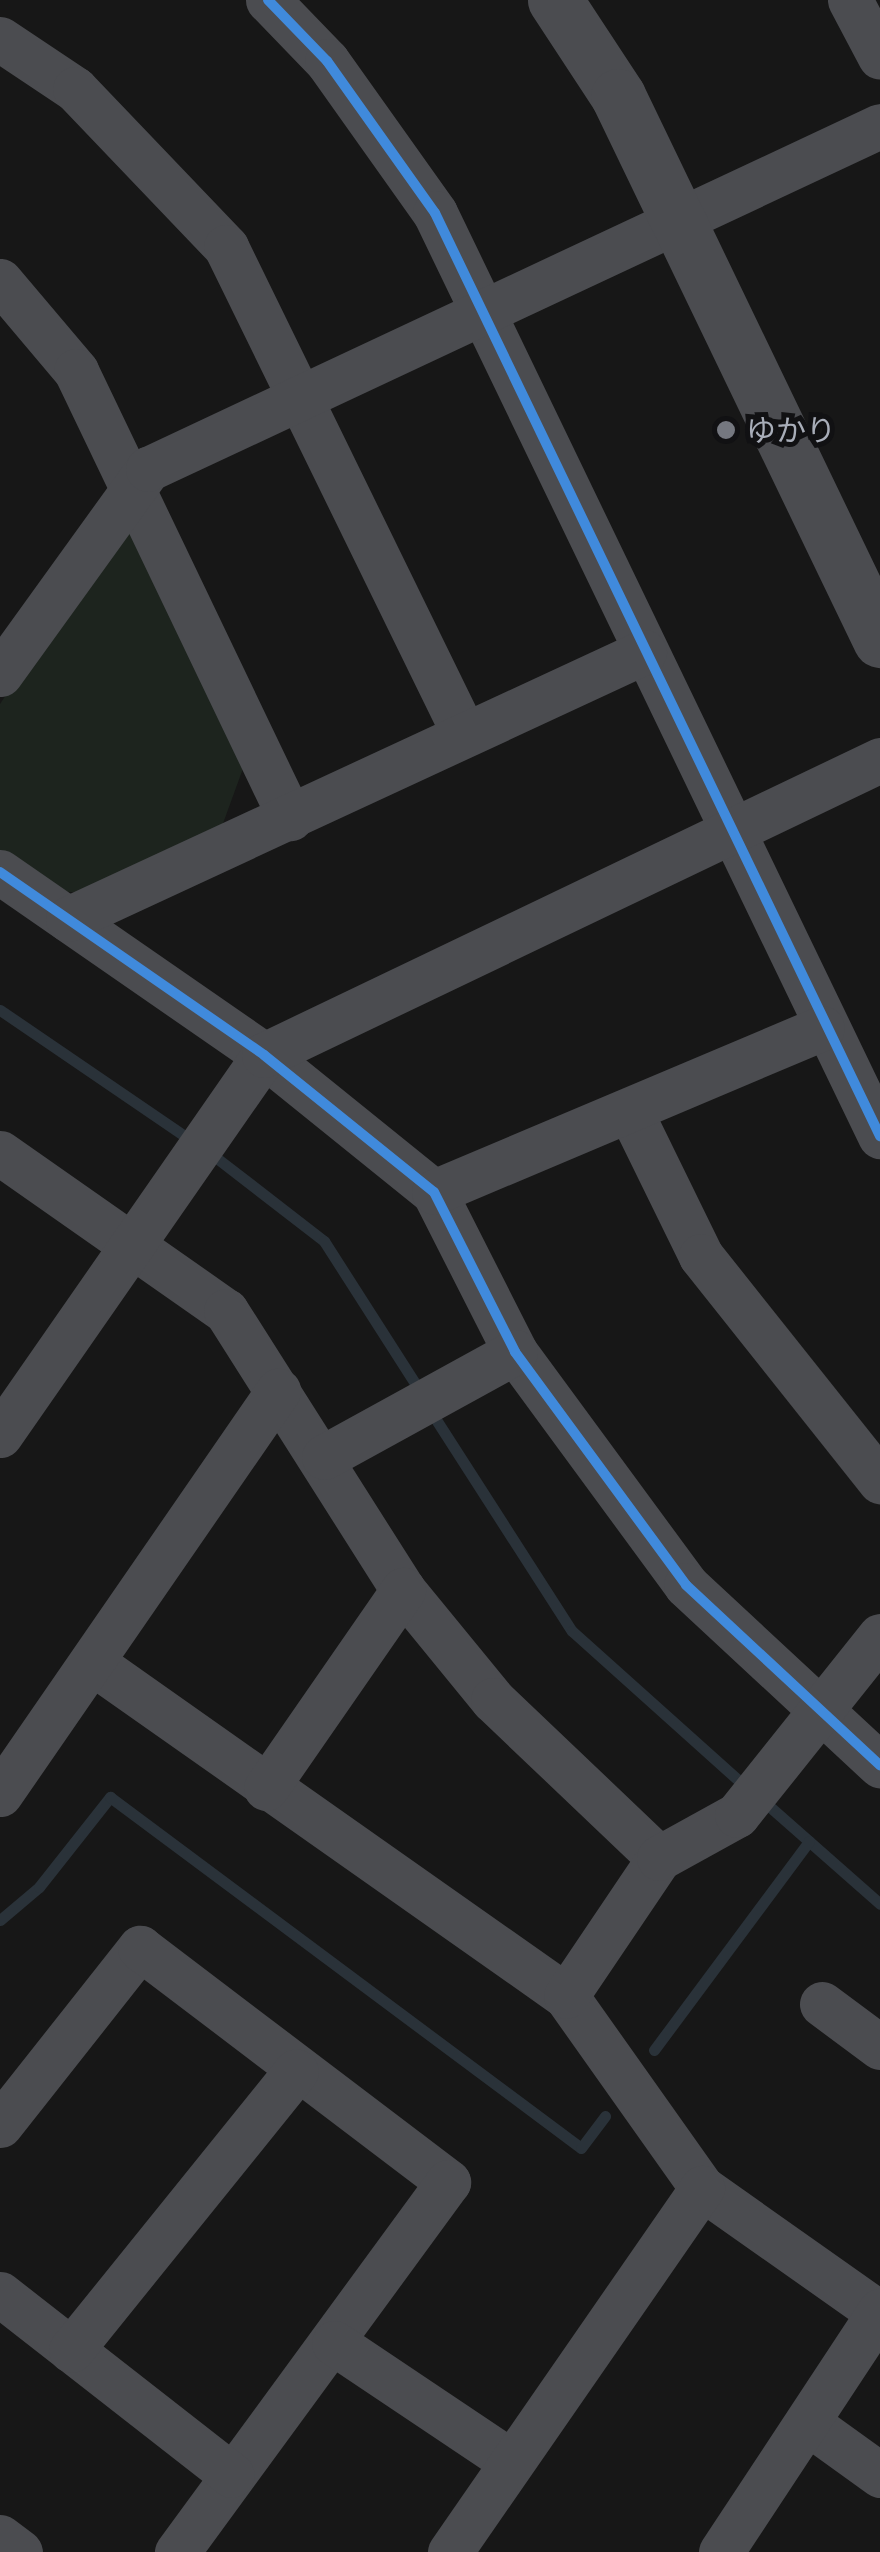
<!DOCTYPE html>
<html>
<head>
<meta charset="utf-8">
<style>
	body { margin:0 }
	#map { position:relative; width:880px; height:2552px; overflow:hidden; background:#171717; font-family:"Noto Sans","Noto Sans JP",sans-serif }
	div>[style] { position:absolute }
	.green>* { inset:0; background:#1d241e }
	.stream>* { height:11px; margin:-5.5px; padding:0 5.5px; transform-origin:5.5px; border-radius:5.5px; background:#2a3239 }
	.minor>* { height:45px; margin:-22.5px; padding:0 22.5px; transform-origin:22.5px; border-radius:22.5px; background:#4b4c50 }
	.tertiary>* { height:55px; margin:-27.5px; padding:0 27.5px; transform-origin:27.5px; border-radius:27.5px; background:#4b4c50 }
	.cycleway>* { height:10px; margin:-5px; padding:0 5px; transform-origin:5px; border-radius:5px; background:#408adc }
	.dots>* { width:28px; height:28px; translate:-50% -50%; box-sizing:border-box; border:5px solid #111113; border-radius:50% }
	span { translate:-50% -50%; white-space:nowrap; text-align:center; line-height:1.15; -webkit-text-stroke:10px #111113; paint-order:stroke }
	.poi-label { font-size:30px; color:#a8adb8 }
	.left { translate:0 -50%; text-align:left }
</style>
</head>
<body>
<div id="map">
	<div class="green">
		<i style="clip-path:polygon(119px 524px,135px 524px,245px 763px,221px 829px,85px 893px,56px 891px,0 852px,0 704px)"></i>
	</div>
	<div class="stream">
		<i style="left:0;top:1010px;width:220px;rotate:34.3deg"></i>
		<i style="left:214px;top:1156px;width:139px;rotate:37.7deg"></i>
		<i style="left:324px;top:1241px;width:171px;rotate:57.4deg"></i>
		<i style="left:435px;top:1418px;width:253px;rotate:57.3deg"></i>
		<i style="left:572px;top:1631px;width:226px;rotate:41.9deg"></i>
		<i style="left:769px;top:1806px;width:148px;rotate:41.4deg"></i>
		<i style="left:0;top:1920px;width:51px;rotate:-40.2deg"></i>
		<i style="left:39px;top:1887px;width:115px;rotate:-51.7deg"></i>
		<i style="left:110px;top:1797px;width:587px;rotate:36.69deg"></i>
		<i style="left:581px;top:2148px;width:40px;rotate:-53deg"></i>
		<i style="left:654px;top:2050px;width:260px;rotate:-53.4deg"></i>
	</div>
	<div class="minor">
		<i style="left:268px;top:0;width:85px;rotate:46deg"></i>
		<i style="left:327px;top:61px;width:186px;rotate:54.6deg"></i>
		<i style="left:435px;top:213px;width:1025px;rotate:64.26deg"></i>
		<i style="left:850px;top:0;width:64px;rotate:62.2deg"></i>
		<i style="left:0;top:39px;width:90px;rotate:33.7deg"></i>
		<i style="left:75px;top:89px;width:219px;rotate:46.3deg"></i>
		<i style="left:226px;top:247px;width:542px;rotate:63.95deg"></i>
		<i style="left:0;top:281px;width:118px;rotate:49.8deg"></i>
		<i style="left:76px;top:371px;width:496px;rotate:64.4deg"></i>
		<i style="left:0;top:674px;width:253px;rotate:-54.2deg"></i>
		<i style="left:148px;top:469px;width:808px;rotate:-25.11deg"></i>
		<i style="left:0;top:872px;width:321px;rotate:34.7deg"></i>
		<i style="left:264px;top:1055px;width:218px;rotate:38.9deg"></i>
		<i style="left:434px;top:1192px;width:179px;rotate:63.1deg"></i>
		<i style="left:515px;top:1352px;width:289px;rotate:53.7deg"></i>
		<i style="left:686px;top:1585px;width:265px;rotate:42.9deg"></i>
		<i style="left:68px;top:919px;width:635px;rotate:-24.87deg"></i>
		<i style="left:630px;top:1111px;width:161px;rotate:63.9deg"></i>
		<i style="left:701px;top:1256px;width:288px;rotate:51.5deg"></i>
		<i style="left:0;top:1153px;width:276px;rotate:35deg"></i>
		<i style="left:226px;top:1311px;width:330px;rotate:57.6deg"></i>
		<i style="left:403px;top:1590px;width:142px;rotate:50.7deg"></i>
		<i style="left:493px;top:1700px;width:229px;rotate:43.6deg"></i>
		<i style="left:434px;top:1192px;width:421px;rotate:-22.9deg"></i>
		<i style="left:0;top:1435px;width:463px;rotate:-55.2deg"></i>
		<i style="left:264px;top:1055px;width:683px;rotate:-25.59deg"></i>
		<i style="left:324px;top:1457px;width:218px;rotate:-28.8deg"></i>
		<i style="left:93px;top:1663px;width:578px;rotate:35.15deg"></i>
		<i style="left:566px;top:1996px;width:235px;rotate:54.7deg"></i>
		<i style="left:702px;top:2188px;width:217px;rotate:35.2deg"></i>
		<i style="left:266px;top:1788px;width:241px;rotate:-55.3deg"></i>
		<i style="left:0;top:1794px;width:490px;rotate:-55.4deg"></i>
		<i style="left:566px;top:1996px;width:166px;rotate:-56deg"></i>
		<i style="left:659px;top:1858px;width:89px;rotate:-28.9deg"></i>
		<i style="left:737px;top:1815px;width:229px;rotate:-51.4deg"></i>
		<i style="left:822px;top:2004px;width:72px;rotate:36.6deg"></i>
		<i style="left:0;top:2125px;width:226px;rotate:-51.7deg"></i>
		<i style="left:140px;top:1948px;width:387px;rotate:37.2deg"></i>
		<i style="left:448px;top:2182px;width:459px;rotate:126.2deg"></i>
		<i style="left:0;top:2294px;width:294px;rotate:38deg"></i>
		<i style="left:334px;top:2343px;width:212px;rotate:33.8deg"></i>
		<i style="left:71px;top:2350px;width:358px;rotate:-51.1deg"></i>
		<i style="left:808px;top:2423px;width:89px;rotate:35.8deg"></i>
		<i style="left:0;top:2537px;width:25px;rotate:37deg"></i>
		<i style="left:450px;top:2552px;width:443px;rotate:-55.3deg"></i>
		<i style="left:721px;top:2552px;width:289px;rotate:-56.6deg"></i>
	</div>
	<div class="tertiary">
		<i style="left:555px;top:0;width:115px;rotate:56.7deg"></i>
		<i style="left:618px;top:96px;width:604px;rotate:64.28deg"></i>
	</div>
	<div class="cycleway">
		<i style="left:268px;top:0;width:85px;rotate:46deg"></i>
		<i style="left:327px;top:61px;width:186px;rotate:54.6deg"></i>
		<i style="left:435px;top:213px;width:1025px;rotate:64.26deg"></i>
		<i style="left:0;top:872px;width:321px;rotate:34.7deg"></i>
		<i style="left:264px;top:1055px;width:218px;rotate:38.9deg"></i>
		<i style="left:434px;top:1192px;width:179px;rotate:63.1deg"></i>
		<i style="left:515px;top:1352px;width:289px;rotate:53.7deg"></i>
		<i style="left:686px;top:1585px;width:265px;rotate:42.9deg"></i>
	</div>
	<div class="dots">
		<i style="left:726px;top:430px;background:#757880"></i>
	</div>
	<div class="poi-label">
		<span class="left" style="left:746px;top:430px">ゆかり</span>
	</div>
</div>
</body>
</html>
